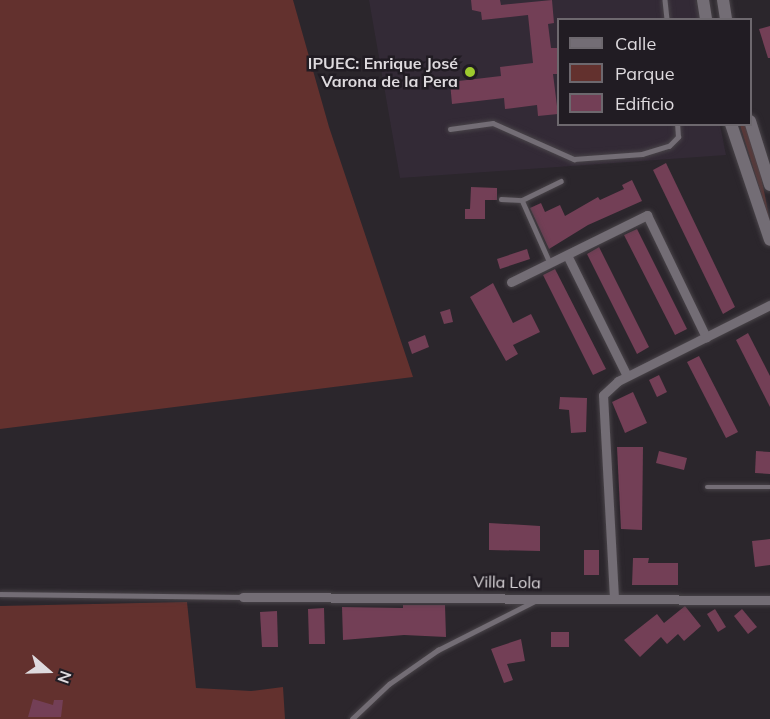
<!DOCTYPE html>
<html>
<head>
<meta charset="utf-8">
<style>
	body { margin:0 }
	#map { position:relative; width:770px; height:719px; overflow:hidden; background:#2b262c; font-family:Mulish,sans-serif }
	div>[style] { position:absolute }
	.built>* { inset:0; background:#332a36 }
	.green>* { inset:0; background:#63312e }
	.building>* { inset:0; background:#733f56 }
	.roads { filter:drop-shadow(0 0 2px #494449) drop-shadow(0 0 2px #494449) }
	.service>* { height:4.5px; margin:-2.25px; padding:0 2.25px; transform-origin:2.25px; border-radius:2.25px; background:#736d75 }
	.minor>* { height:9px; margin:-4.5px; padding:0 4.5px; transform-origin:4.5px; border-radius:4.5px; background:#736d75 }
	.secondary>* { height:12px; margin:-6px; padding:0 6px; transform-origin:6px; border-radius:6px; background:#736d75 }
	.dots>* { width:16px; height:16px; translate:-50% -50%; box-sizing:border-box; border:3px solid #211c23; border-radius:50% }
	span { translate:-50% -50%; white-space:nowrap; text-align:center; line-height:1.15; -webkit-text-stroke:5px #211c23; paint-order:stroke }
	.poi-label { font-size:16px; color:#dedade; font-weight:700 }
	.right { translate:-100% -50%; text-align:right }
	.street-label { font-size:16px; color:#dedade }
	.legend { position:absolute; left:557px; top:18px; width:195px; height:108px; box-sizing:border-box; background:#211c23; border:2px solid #6d686e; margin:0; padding:8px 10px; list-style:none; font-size:18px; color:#dedade }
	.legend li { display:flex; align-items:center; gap:12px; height:30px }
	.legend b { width:30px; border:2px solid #6d686e }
	.north { position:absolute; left:18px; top:641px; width:60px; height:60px; -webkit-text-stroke:4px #211c23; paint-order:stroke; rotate:110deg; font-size:16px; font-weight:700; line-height:24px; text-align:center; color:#dedade }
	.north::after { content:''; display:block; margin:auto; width:21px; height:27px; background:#dedade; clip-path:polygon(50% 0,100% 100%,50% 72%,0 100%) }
</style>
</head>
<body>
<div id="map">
	<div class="built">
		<i style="clip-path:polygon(369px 0,696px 0,700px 19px,558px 20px,558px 124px,720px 125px,726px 155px,400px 178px)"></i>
	</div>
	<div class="green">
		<i style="clip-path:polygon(0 0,293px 0,329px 127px,413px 377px,0 429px)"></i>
		<i style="clip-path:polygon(740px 125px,745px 125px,761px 176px,770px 222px)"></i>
		<i style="clip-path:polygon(187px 602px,196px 688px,251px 691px,283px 687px,285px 719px,0 719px,0 606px)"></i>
	</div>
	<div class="building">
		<i style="clip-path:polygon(471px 0,500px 0,501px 5px,552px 0,554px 23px,548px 24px,551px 48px,558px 48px,558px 74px,553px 74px,558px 114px,538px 116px,537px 105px,505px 109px,504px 98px,452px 104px,450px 82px,501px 76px,500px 67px,533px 63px,528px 15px,482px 20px,481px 12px,472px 10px)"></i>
		<i style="clip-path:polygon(770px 26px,770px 58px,768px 58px,759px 29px)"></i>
		<i style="clip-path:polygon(666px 163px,735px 307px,723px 314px,653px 170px)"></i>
		<i style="clip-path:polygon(632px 180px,642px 201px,588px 225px,549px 249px,530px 208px,541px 203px,545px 212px,560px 205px,565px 216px,598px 197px,600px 200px,624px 189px,622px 185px)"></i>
		<i style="clip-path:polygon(471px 187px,497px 188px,497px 200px,485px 200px,485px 219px,465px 219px,465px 209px,470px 209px)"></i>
		<i style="clip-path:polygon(637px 229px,687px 329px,675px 335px,624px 235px)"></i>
		<i style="clip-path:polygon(599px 247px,649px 347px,637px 354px,587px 254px)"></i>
		<i style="clip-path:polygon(527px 249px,530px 259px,500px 269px,497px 259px)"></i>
		<i style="clip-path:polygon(555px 269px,606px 369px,593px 375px,543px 275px)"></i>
		<i style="clip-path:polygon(493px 283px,513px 323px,531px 314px,540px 332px,513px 345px,518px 354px,506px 361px,470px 297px)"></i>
		<i style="clip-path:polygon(450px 309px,453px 322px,444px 324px,440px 312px)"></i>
		<i style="clip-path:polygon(748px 333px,770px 376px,770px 407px,736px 340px)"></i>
		<i style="clip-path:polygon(425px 335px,429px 347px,412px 354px,408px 342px)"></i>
		<i style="clip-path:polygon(699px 356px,738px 432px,726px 438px,687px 362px)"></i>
		<i style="clip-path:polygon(659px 375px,667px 392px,657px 397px,649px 380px)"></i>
		<i style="clip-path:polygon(633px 392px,647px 423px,625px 433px,612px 402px)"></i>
		<i style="clip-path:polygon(560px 397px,587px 398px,586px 432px,571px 433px,569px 410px,559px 409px)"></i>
		<i style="clip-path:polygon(617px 447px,643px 447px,642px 530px,621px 529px)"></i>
		<i style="clip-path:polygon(659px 451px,687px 458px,684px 470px,656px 463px)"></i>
		<i style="clip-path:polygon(756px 451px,770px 452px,770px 474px,755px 473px)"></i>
		<i style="clip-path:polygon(489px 523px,540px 526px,540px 551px,489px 550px)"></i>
		<i style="clip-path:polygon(770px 539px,770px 565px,755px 567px,752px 541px)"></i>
		<i style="clip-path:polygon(584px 550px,599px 550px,599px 575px,584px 575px)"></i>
		<i style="clip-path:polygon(633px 558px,649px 558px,648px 563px,678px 563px,678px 585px,632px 585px)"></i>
		<i style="clip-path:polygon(403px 605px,445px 605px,446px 637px,404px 635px,343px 640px,342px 607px,403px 608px)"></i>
		<i style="clip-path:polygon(685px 606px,701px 626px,684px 641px,678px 634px,667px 644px,661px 637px,640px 657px,624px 640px,657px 614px,664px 623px)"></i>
		<i style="clip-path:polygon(324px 608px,325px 644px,309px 644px,308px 609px)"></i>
		<i style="clip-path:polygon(715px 609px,726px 627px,718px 632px,707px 614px)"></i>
		<i style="clip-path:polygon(742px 609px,757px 627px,748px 634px,734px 616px)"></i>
		<i style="clip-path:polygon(277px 611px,278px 647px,262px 647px,260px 612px)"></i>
		<i style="clip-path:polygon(551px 632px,569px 632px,569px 647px,551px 647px)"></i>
		<i style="clip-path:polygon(521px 639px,525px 661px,507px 664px,513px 680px,504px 683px,491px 649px)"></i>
		<i style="clip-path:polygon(33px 699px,53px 705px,54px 700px,63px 700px,61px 717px,28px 717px)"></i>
	</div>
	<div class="roads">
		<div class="service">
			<i style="left:665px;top:0;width:20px;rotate:84deg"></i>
			<i style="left:450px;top:129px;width:43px;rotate:-7.9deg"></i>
			<i style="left:493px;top:123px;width:89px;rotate:24deg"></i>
			<i style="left:574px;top:159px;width:68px;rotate:-4.2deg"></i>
			<i style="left:642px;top:154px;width:28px;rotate:-17deg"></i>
			<i style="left:669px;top:146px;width:13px;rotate:-45deg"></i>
			<i style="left:678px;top:137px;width:13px;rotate:-94deg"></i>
			<i style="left:501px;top:199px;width:21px;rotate:3deg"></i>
			<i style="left:522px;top:200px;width:43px;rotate:-26deg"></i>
			<i style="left:522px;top:200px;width:69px;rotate:66deg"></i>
			<i style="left:707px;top:487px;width:63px"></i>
			<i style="left:0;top:594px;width:243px;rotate:0.7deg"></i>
			<i style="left:352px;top:719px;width:51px;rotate:-43.4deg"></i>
			<i style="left:389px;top:684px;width:60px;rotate:-34.8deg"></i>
			<i style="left:438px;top:650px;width:109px;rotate:-26.8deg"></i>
		</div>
		<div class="minor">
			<i style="left:567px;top:255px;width:135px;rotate:63.6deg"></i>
			<i style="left:511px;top:282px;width:152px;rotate:-26.2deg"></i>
			<i style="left:647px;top:215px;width:136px;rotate:64.2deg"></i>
			<i style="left:243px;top:597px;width:527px;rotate:0.33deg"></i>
			<i style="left:614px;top:598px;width:203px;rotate:-93.1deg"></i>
			<i style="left:603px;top:395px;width:21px;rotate:-43deg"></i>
			<i style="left:618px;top:381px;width:170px;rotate:-26.6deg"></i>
		</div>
		<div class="secondary">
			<i style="left:703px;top:0;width:20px;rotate:81deg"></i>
			<i style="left:723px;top:0;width:20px;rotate:81deg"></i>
			<i style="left:750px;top:121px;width:67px;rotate:72.6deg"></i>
			<i style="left:731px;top:124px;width:122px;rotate:71.4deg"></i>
		</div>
	</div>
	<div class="dots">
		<i style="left:470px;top:72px;background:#9eca2e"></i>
	</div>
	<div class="poi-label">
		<span class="right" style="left:458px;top:72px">IPUEC: Enrique José<br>Varona de la Pera</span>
	</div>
	<div class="street-label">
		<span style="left:507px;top:582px;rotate:1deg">Villa Lola</span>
	</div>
	<ul class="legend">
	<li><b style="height:8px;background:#736d75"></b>Calle</li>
	<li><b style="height:16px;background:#63312e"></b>Parque</li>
	<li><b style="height:16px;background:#733f56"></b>Edificio</li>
	</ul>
	<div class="north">N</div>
</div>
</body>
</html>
